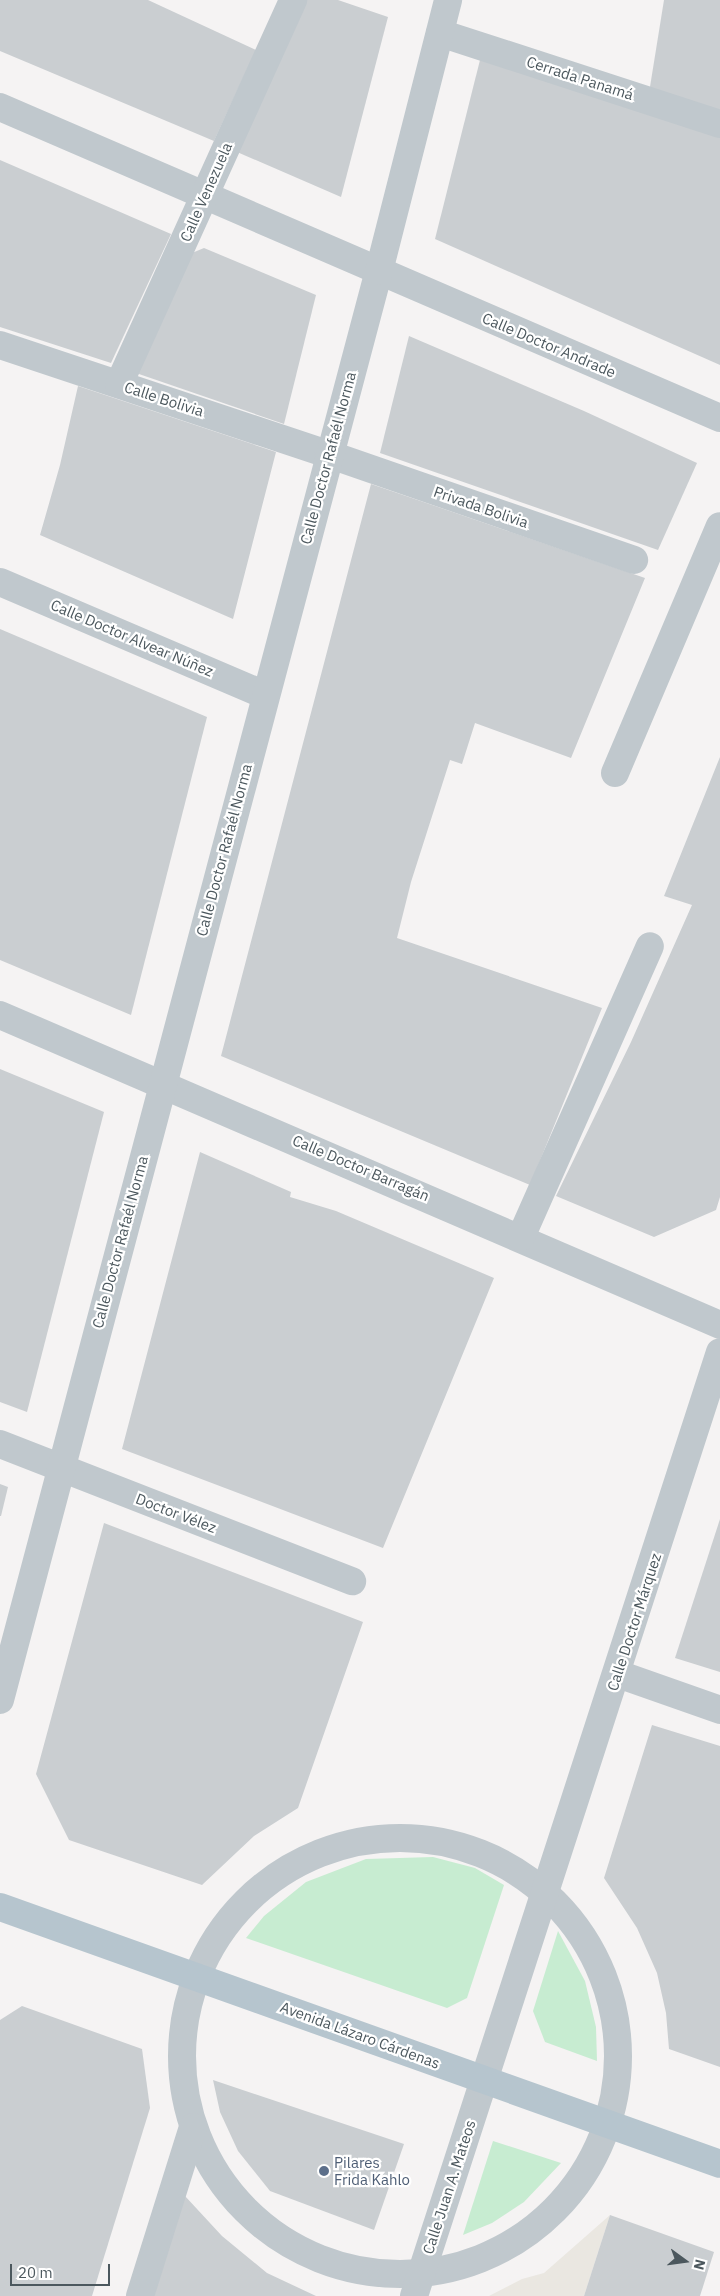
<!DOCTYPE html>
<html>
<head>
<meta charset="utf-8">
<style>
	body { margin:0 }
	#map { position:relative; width:720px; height:2296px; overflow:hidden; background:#f5f3f3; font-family:"IBM Plex Sans",sans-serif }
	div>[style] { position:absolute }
	.commercial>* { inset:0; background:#eae7e1 }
	.green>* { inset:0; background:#c7ecd1 }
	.building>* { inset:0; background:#caced1 }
	.minor>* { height:28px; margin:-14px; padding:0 14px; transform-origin:14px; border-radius:14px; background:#c0c8cd }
	.minor>.ring { margin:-14px; padding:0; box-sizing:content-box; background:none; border:28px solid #c0c8cd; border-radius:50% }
	.tertiary>* { height:28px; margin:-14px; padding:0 14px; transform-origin:14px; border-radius:14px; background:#c0c8cd }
	.primary>* { height:28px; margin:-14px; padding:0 14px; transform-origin:14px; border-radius:14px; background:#b6c5ce }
	.dots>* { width:14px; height:14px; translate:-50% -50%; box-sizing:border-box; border:2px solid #fff; border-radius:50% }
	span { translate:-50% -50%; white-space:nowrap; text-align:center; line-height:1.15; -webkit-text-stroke:4.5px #fff; paint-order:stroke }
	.street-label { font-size:15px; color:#4c585e }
	.service-label { font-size:15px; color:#4e5e75 }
	.left { translate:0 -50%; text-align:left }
	.north { position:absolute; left:660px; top:2236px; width:50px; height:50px; -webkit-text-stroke:4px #fff; paint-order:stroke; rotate:104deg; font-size:14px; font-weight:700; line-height:20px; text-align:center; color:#4c585e }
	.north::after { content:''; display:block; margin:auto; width:18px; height:22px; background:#4c585e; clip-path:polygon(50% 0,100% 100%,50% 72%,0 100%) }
	.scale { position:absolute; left:10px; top:2264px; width:100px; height:22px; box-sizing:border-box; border:2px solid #4c585e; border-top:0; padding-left:6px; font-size:15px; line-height:18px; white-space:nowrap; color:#4c585e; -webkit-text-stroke:4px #fff; paint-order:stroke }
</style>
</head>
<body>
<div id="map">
	<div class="commercial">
		<i style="clip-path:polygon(610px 2215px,584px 2296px,489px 2296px,522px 2279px,544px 2273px)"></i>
	</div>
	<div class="green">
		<i style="clip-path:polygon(433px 1857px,475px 1868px,504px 1885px,467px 1998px,447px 2008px,246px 1938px,264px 1916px,306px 1882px,366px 1859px)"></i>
		<i style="clip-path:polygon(558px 1931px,585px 1981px,596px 2027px,597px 2061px,545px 2042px,533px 2011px)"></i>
		<i style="clip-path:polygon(493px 2141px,561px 2163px,524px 2202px,492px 2223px,463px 2235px)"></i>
	</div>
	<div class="building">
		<i style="clip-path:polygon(0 0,148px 0,256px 50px,214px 141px,0 51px)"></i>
		<i style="clip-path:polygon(304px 0,338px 0,388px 17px,341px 197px,237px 152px)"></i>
		<i style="clip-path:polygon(664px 0,720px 0,720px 116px,649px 93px)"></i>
		<i style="clip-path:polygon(482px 52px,720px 131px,720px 365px,435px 239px)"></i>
		<i style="clip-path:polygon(0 160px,171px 234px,111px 363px,0 327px)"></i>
		<i style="clip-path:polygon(204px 248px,316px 295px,284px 424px,136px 373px,192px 253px)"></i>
		<i style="clip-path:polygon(409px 336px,584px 411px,697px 463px,658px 550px,380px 453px)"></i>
		<i style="clip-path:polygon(78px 386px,276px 452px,233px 619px,40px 535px,60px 465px)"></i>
		<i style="clip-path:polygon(371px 484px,645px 578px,571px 758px,475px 723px,462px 764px,450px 760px,411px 882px,397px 938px,602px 1008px,530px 1185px,221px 1056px)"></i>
		<i style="clip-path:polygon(0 629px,207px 717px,131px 1015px,0 960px)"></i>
		<i style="clip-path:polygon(720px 757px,720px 1197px,716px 1210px,654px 1237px,556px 1196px,631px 1042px,692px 905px,664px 896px)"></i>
		<i style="clip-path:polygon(0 1069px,104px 1112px,27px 1412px,0 1402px)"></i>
		<i style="clip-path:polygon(200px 1152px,291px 1192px,290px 1197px,336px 1211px,494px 1278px,383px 1548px,122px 1449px)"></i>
		<i style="clip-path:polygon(0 1484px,8px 1487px,1px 1516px,0 1516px)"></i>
		<i style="clip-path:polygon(720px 1519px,720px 1672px,675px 1658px)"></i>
		<i style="clip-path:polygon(104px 1523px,363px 1622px,298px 1808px,254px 1836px,202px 1885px,69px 1840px,36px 1774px)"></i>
		<i style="clip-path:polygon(652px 1725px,720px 1746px,720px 2067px,669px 2049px,666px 2013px,657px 1973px,637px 1928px,604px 1878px)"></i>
		<i style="clip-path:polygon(22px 2006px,142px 2049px,150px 2108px,92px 2296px,0 2296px,0 2020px)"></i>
		<i style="clip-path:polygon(213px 2080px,404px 2144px,374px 2230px,270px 2191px,238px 2151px,220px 2112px)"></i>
		<i style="clip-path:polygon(185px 2196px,222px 2236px,267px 2273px,316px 2296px,154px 2296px)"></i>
		<i style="clip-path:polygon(610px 2215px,714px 2252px,700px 2296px,584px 2296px)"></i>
	</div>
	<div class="minor">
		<i style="left:440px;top:33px;width:294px;rotate:18deg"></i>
		<i style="left:0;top:107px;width:784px;rotate:23.36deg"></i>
		<i style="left:0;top:345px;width:346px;rotate:18.4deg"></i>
		<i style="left:328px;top:454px;width:324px;rotate:19.1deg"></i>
		<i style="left:119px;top:384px;width:422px;rotate:-65.6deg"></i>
		<i style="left:0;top:582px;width:288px;rotate:23.1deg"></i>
		<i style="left:615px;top:773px;width:268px;rotate:-67deg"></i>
		<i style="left:0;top:1015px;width:784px;rotate:23.29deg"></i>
		<i style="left:521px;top:1237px;width:318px;rotate:-66.1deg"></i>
		<i style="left:0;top:1444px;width:378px;rotate:21.3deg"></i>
		<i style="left:618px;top:1674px;width:108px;rotate:19.4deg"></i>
		<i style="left:0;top:1700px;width:1478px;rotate:-75.15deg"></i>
		<i style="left:379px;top:271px;width:280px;rotate:-75.7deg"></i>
		<i class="ring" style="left:182px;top:1838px;width:408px;height:408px"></i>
		<i style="left:140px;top:2296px;width:177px;rotate:-72.6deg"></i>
	</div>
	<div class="tertiary">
		<i style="left:414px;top:2296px;width:992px;rotate:-72.04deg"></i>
	</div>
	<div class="primary">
		<i style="left:0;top:1907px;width:764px;rotate:19.64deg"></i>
	</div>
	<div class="dots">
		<i style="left:324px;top:2171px;background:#5c6f8a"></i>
	</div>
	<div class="street-label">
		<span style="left:580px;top:78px;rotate:18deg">Cerrada Panamá</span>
		<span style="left:206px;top:192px;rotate:-66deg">Calle Venezuela</span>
		<span style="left:549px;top:345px;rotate:23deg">Calle Doctor Andrade</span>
		<span style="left:164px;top:399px;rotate:18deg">Calle Bolivia</span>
		<span style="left:328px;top:458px;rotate:-75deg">Calle Doctor Rafaél Norma</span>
		<span style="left:481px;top:507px;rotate:19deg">Privada Bolivia</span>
		<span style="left:132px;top:638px;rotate:23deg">Calle Doctor Alvear Núñez</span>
		<span style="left:224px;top:850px;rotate:-75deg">Calle Doctor Rafaél Norma</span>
		<span style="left:361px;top:1168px;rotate:23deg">Calle Doctor Barragán</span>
		<span style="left:120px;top:1242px;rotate:-75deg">Calle Doctor Rafaél Norma</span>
		<span style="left:176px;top:1513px;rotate:21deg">Doctor Vélez</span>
		<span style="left:634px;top:1622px;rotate:-72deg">Calle Doctor Márquez</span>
		<span style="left:360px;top:2035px;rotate:20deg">Avenida Lázaro Cárdenas</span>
		<span style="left:449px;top:2187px;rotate:-72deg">Calle Juan A. Mateos</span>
	</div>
	<div class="service-label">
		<span class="left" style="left:334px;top:2171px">Pilares<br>Frida Kahlo</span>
	</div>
	<div class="north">N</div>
	<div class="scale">20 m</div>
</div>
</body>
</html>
